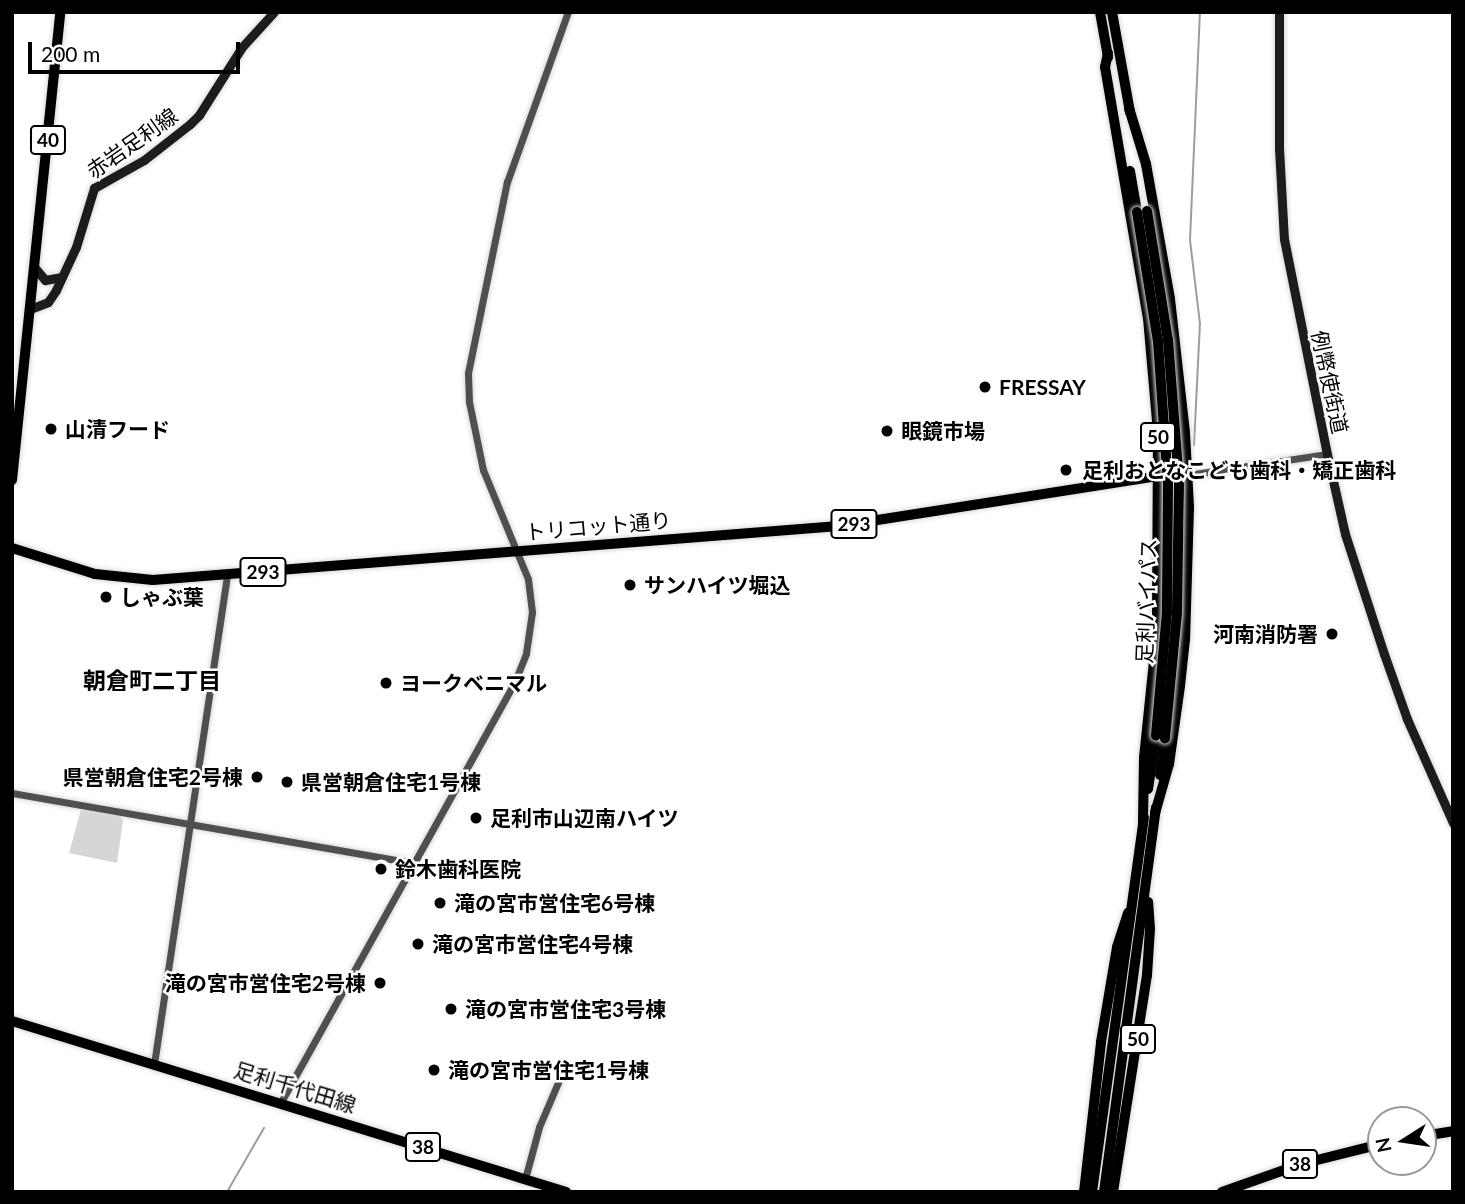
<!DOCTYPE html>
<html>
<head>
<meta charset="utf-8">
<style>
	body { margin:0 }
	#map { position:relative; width:1465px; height:1204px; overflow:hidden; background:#fff; font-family:Lato,"Noto Sans JP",sans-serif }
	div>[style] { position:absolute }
	.green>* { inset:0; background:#d6d6d6 }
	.stream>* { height:2px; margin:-1px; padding:0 1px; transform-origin:1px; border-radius:1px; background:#9d9d9d }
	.roads { filter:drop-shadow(0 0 2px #dbdbdb) drop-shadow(0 0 2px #dbdbdb) }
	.tertiary>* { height:7px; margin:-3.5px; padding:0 3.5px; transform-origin:3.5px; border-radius:3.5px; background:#4f4f4f }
	.secondary>* { height:9px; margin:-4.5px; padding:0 4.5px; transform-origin:4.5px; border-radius:4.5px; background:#1c1c1c }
	.primary>* { height:10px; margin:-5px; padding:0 5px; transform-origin:5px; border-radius:5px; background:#000 }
	.trunk>* { height:10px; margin:-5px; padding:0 5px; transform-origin:5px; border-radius:5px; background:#000 }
	.bridges { filter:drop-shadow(0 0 2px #dbdbdb) drop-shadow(0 0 2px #dbdbdb) }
	.trunk-bridge>* { height:10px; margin:-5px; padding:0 5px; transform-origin:5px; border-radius:5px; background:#000 }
	.dots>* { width:19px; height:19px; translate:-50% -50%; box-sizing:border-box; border:4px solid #fff; border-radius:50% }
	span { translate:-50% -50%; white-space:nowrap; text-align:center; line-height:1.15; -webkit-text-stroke:5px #fff; paint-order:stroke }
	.shield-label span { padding:2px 5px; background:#fff; border:2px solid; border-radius:5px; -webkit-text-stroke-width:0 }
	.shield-label { font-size:19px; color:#000; font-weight:700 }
	.street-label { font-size:21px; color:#000 }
	.poi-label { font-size:21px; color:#000; font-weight:700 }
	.left { translate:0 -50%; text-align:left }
	.right { translate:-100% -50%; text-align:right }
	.neighbourhood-label { font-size:23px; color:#000; font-weight:700 }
	.frame { position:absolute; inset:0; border:14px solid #000; pointer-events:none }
	.north { position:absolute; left:1367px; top:1106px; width:70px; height:70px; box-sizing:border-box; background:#fff; border:2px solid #999; border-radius:50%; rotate:258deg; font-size:19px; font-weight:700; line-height:28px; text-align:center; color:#000 }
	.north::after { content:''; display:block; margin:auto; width:24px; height:32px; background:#000; clip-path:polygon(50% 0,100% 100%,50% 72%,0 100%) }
	.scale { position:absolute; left:28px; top:42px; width:212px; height:32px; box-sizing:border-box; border:4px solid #000; border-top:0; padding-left:9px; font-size:21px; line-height:24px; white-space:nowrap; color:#000; -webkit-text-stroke:5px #fff; paint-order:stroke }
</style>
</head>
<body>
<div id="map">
	<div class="green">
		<i style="clip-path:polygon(81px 809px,121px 816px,123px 821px,117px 863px,69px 853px)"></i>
	</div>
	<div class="stream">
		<i style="left:1194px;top:445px;width:121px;rotate:-87.2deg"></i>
		<i style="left:1200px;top:324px;width:85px;rotate:-96.8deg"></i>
		<i style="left:1190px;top:240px;width:228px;rotate:-87.5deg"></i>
		<i style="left:227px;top:1192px;width:74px;rotate:-60deg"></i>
	</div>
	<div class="roads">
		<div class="tertiary">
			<i style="left:1188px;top:475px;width:141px;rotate:-8.6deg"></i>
			<i style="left:12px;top:793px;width:408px;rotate:9.9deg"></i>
			<i style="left:154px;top:1064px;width:495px;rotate:-81.5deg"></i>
			<i style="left:281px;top:1102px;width:476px;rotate:-60.9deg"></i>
			<i style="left:513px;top:686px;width:35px;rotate:-68deg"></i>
			<i style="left:526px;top:653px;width:41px;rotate:-81.7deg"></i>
			<i style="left:532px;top:612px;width:33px;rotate:-97deg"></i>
			<i style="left:528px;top:579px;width:118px;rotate:-112.4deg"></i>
			<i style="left:483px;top:470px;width:69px;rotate:-101.6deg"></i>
			<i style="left:469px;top:402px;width:29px;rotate:-92deg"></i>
			<i style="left:468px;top:373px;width:195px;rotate:-78.5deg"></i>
			<i style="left:507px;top:182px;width:181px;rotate:-70.3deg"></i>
			<i style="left:525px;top:1179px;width:54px;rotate:-74.9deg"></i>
			<i style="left:539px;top:1127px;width:51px;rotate:-66.9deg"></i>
		</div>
		<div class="secondary">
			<i style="left:1279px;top:12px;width:136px;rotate:90deg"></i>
			<i style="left:1279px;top:148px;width:91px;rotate:86.9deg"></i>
			<i style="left:1284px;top:239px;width:219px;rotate:78.7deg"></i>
			<i style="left:1327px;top:454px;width:82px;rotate:77.3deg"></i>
			<i style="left:1345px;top:534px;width:126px;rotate:72deg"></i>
			<i style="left:1384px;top:654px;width:69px;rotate:70.5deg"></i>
			<i style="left:1407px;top:719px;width:114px;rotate:66.1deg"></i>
			<i style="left:35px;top:268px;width:16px;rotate:50deg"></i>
			<i style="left:45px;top:280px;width:17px;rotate:-10deg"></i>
			<i style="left:30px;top:309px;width:19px;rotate:-21deg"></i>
			<i style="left:48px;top:302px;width:14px;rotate:-56deg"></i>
			<i style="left:56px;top:290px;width:47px;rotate:-65.1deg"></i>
			<i style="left:76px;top:247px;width:62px;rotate:-73deg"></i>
			<i style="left:94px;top:188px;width:57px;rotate:-29.2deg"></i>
			<i style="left:144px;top:160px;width:58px;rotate:-38deg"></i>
			<i style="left:190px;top:124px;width:13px;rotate:-45deg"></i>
			<i style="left:199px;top:115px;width:80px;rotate:-57.7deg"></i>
			<i style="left:242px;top:47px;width:47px;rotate:-47.6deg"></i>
		</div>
		<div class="primary">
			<i style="left:12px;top:480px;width:470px;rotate:-84.1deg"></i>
			<i style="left:12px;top:1021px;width:580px;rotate:17.15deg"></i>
			<i style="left:1423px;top:1136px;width:30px;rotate:-9deg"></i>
			<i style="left:1222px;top:1192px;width:84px;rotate:-19.5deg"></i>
			<i style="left:1301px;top:1164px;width:82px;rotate:-14deg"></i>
		</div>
		<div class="trunk">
			<i style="left:1100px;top:12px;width:46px;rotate:79.9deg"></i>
			<i style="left:1112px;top:12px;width:102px;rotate:79.8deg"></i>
			<i style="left:1108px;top:53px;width:14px;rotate:102deg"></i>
			<i style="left:1105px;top:67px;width:255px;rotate:80.3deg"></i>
			<i style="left:1148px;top:318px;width:114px;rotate:85deg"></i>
			<i style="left:1158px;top:432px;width:200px;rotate:90.3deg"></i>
			<i style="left:1157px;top:632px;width:127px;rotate:95.9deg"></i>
			<i style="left:1144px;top:758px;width:66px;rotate:90.9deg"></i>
			<i style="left:1129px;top:108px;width:59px;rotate:73.1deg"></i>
			<i style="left:1146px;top:164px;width:137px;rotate:79.9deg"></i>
			<i style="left:1170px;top:299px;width:135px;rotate:83.6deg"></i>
			<i style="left:1185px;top:433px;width:74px;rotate:86.9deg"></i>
			<i style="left:1189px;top:507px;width:132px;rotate:91.7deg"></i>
			<i style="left:1185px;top:639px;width:47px;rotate:96.1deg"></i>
			<i style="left:1180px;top:686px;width:79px;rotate:98deg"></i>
			<i style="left:1169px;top:764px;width:51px;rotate:105.9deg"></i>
			<i style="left:1130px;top:171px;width:42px;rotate:80.3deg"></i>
			<i style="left:12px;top:548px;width:87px;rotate:17.4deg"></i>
			<i style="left:95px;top:574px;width:58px;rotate:5.9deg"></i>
			<i style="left:153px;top:580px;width:688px;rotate:-4.5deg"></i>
			<i style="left:839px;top:526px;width:324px;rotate:-8.9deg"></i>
			<i style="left:1159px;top:476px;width:29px;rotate:-2deg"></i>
			<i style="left:1160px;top:775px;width:37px;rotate:-82deg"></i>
			<i style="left:1148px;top:789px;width:54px;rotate:-81.4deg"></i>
			<i style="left:1084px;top:1192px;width:151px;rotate:-83.5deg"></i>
			<i style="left:1101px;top:1042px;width:96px;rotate:-80.4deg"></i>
			<i style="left:1117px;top:947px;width:36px;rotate:-72deg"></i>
			<i style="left:1092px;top:1192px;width:378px;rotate:-82.1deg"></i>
			<i style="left:1104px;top:1192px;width:388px;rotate:-82.3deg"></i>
			<i style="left:1113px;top:1192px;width:220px;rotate:-81.1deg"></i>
			<i style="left:1147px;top:975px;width:46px;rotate:-86.3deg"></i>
			<i style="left:1150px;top:929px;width:27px;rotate:-94deg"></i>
		</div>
	</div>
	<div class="bridges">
		<div class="trunk-bridge">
			<i style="left:1147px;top:211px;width:131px;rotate:80.8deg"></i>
			<i style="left:1168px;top:340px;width:143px;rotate:85.6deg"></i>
			<i style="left:1179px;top:483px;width:130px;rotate:90.9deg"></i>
			<i style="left:1177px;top:613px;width:126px;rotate:95.5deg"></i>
			<i style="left:1137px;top:212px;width:131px;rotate:80.8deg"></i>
			<i style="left:1158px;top:341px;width:144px;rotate:86deg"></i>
			<i style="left:1168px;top:485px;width:127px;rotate:90.5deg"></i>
			<i style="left:1167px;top:612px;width:124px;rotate:95.1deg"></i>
		</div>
	</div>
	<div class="dots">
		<i style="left:985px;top:387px;background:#000"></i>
		<i style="left:51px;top:429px;background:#000"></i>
		<i style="left:887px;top:431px;background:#000"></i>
		<i style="left:1066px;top:470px;background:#000"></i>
		<i style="left:630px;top:585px;background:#000"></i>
		<i style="left:106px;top:597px;background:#000"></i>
		<i style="left:1332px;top:634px;background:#000"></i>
		<i style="left:386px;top:683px;background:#000"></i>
		<i style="left:257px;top:777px;background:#000"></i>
		<i style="left:287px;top:782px;background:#000"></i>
		<i style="left:476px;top:818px;background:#000"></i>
		<i style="left:381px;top:869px;background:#000"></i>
		<i style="left:440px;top:903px;background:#000"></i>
		<i style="left:418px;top:944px;background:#000"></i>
		<i style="left:380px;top:983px;background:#000"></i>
		<i style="left:451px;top:1009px;background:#000"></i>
		<i style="left:434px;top:1070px;background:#000"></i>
	</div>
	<div class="shield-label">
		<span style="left:48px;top:140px">40</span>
		<span style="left:1158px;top:437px">50</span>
		<span style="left:854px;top:524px">293</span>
		<span style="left:263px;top:572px">293</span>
		<span style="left:1138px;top:1039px">50</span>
		<span style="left:423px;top:1147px">38</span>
		<span style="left:1300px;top:1164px">38</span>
	</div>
	<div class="street-label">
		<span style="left:132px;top:143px;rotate:-35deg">赤岩足利線</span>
		<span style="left:1330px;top:382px;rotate:78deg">例幣使街道</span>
		<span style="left:598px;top:526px;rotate:-5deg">トリコット通り</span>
		<span style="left:1146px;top:601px;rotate:-88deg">足利バイパス</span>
		<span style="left:295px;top:1087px;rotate:17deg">足利千代田線</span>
	</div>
	<div class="poi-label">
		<span class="left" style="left:999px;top:387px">FRESSAY</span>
		<span class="left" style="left:65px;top:429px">山清フード</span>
		<span class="left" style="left:901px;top:431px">眼鏡市場</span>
		<span class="left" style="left:1082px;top:470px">足利おとなこども歯科・矯正歯科</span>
		<span class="left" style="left:644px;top:585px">サンハイツ堀込</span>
		<span class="left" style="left:120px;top:597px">しゃぶ葉</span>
		<span class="right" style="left:1318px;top:634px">河南消防署</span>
		<span class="left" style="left:400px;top:683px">ヨークベニマル</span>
		<span class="right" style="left:243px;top:777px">県営朝倉住宅2号棟</span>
		<span class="left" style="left:301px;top:782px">県営朝倉住宅1号棟</span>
		<span class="left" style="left:490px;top:818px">足利市山辺南ハイツ</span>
		<span class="left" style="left:395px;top:869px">鈴木歯科医院</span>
		<span class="left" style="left:454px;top:903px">滝の宮市営住宅6号棟</span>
		<span class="left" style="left:432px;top:944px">滝の宮市営住宅4号棟</span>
		<span class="right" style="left:366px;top:983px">滝の宮市営住宅2号棟</span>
		<span class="left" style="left:465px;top:1009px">滝の宮市営住宅3号棟</span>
		<span class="left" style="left:448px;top:1070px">滝の宮市営住宅1号棟</span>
	</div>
	<div class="neighbourhood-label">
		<span style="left:152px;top:680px">朝倉町二丁目</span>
	</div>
	<div class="frame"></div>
	<div class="north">N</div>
	<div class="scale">200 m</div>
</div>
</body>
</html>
